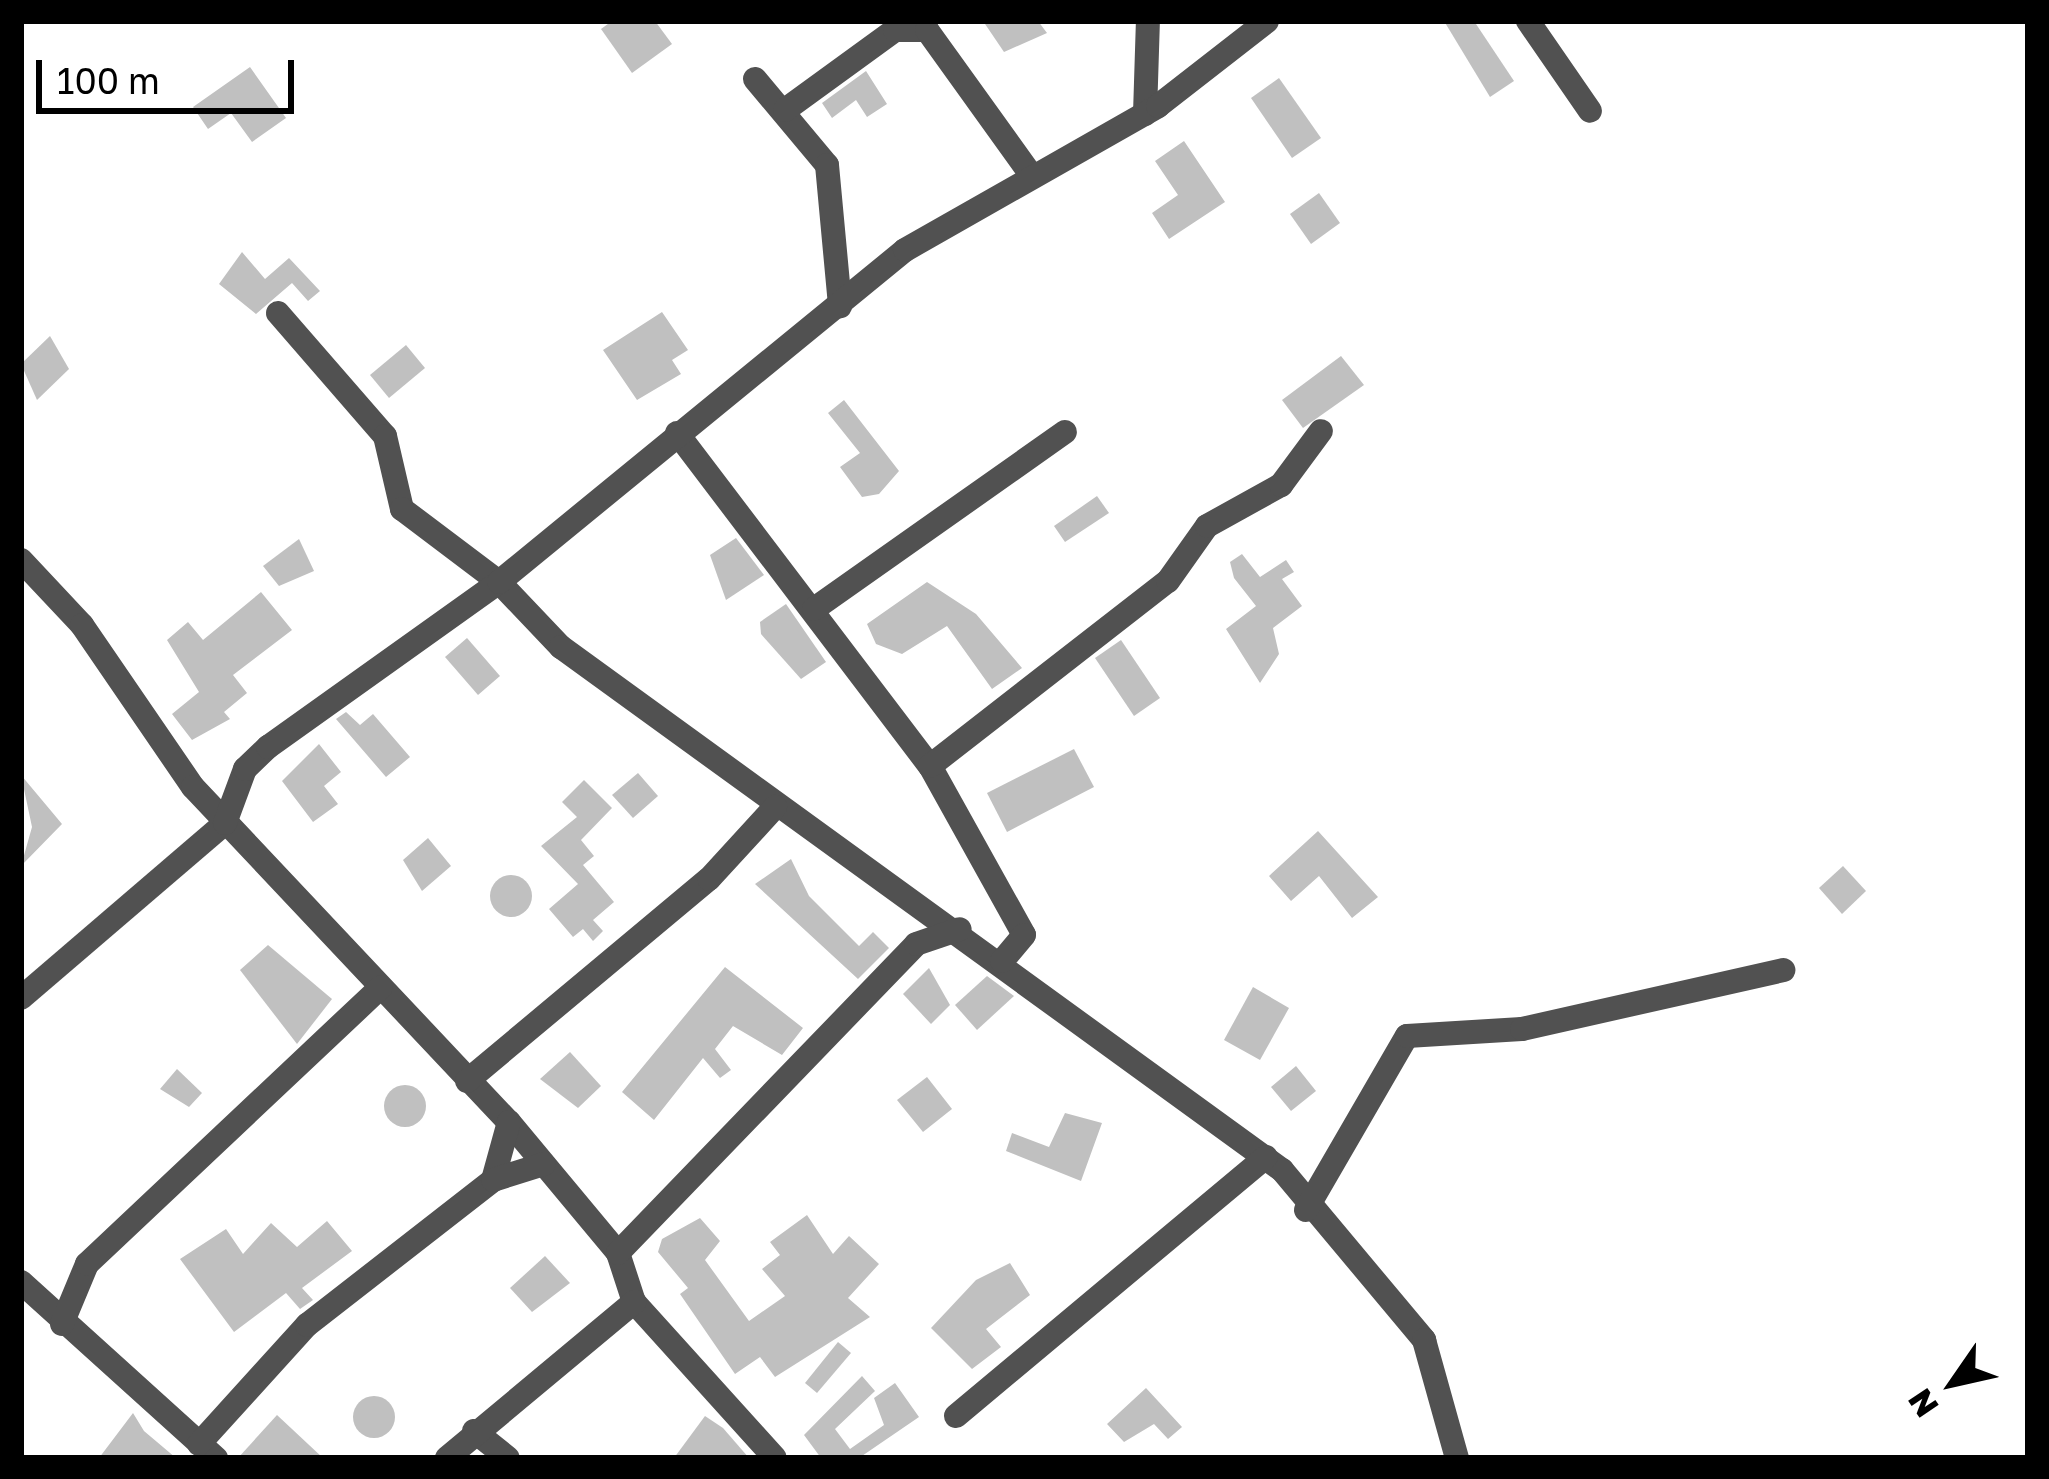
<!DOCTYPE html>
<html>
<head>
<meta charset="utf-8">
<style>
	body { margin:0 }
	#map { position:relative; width:2049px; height:1479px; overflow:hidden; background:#fff; font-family:"Golos Text",sans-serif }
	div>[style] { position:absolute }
	.building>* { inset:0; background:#c0c0c0 }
	.round { border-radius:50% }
	.minor>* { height:24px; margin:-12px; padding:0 12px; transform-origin:12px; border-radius:12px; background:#515151 }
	span { translate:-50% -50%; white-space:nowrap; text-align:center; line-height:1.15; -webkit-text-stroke:10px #fff; paint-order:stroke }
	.frame { position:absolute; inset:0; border:24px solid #000; pointer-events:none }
	.north { position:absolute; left:1893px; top:1323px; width:120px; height:120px; -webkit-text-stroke:9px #fff; paint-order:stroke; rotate:236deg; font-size:33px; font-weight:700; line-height:48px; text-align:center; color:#000 }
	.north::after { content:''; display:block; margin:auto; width:42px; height:54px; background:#000; clip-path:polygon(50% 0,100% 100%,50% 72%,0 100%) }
	.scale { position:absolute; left:36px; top:60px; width:258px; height:54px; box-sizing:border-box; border:6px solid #000; border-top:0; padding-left:15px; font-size:36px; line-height:42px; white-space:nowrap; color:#000; -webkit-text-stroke:9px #fff; paint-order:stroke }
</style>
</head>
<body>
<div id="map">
	<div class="building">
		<i style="clip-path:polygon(612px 21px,655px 21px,672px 44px,632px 73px,601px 29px)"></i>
		<i style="clip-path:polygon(983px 21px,1038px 21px,1047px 33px,1004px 52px)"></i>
		<i style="clip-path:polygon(1444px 21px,1474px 21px,1514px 81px,1490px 97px)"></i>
		<i style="clip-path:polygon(250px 67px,286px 118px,252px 142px,231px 113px,208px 129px,193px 107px)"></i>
		<i style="clip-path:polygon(866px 71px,887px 104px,867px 117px,856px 100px,832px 118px,822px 103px)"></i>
		<i style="clip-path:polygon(1279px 78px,1321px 138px,1292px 158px,1251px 98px)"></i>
		<i style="clip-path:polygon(1184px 141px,1225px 202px,1169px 239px,1152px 213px,1178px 195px,1155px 161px)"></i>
		<i style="clip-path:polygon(1319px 193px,1340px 223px,1311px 244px,1290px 214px)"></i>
		<i style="clip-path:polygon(242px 252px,265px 279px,289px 258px,320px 291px,308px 301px,292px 283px,256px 314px,219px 284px)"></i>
		<i style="clip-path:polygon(662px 312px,688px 350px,672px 360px,681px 374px,637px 400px,603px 350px)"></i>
		<i style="clip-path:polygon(50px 336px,69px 369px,37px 400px,21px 364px)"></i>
		<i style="clip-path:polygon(406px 345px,425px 368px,389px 398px,370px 375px)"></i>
		<i style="clip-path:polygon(1341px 356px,1364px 385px,1303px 428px,1282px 400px)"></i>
		<i style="clip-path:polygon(844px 400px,899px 471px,879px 494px,862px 497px,840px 467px,860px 453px,828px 413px)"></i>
		<i style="clip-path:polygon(1097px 496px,1109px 513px,1065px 542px,1054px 526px)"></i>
		<i style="clip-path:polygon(736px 538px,764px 575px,726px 600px,710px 555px)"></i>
		<i style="clip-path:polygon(299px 539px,314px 571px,279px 586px,263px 566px)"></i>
		<i style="clip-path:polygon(1242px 554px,1260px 577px,1286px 560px,1294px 572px,1282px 579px,1302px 606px,1273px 628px,1279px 654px,1260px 683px,1226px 629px,1256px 606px,1234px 578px,1230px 562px)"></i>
		<i style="clip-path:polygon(927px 582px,976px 614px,1022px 668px,992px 689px,947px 626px,902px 654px,876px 644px,867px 624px)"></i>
		<i style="clip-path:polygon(261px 592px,292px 630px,233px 675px,247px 693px,224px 712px,230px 719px,192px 740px,172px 714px,199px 692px,167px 640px,188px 622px,203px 640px)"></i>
		<i style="clip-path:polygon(786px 604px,826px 662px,801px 679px,761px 634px,760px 622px)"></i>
		<i style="clip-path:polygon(467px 638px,500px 676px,478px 695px,445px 657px)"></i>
		<i style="clip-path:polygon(1121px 640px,1160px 698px,1134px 716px,1095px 658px)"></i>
		<i style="clip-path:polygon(346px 712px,360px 725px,373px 714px,410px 757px,386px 777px,336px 719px)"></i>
		<i style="clip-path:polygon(319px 744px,341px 772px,324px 786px,338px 804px,313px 822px,282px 781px)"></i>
		<i style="clip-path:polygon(1074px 749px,1094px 787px,1007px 832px,987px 793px)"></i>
		<i style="clip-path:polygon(638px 773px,658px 796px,633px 818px,612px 795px)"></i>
		<i style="clip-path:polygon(21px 775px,62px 824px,21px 866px,32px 827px)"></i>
		<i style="clip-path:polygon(584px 780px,612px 808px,581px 840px,594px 856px,583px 865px,614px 902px,593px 920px,603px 931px,593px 941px,583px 929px,573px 937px,549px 909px,578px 884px,541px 846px,577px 817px,562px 802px)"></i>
		<i style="clip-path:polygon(1318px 831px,1378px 897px,1352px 918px,1319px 876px,1291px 901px,1269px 876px)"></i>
		<i style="clip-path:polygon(428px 838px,451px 866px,422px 891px,403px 860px)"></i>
		<i style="clip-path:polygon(791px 859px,809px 896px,859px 946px,873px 932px,889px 948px,858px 979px,755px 884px)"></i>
		<i style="clip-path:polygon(1843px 866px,1866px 891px,1842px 914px,1819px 888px)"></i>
		<i class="round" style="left:490px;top:875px;width:42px;height:42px"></i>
		<i style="clip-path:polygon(268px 945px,332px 999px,297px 1044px,240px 970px)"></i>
		<i style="clip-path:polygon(725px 967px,803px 1028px,782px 1055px,733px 1026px,715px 1049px,731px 1070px,720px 1078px,703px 1058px,654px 1120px,622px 1092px)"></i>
		<i style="clip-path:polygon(929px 968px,950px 1005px,931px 1024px,903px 994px)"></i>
		<i style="clip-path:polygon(987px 976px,1014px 996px,977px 1030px,955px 1005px)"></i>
		<i style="clip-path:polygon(1253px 987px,1289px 1008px,1260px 1060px,1224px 1040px)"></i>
		<i style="clip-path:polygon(570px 1052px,601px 1086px,578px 1108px,540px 1079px)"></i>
		<i style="clip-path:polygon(1296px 1066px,1316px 1091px,1291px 1111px,1271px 1087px)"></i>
		<i style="clip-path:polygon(177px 1069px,202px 1093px,189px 1107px,160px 1089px)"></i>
		<i style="clip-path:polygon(927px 1077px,952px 1109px,923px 1132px,897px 1100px)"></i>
		<i class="round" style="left:384px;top:1085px;width:42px;height:42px"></i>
		<i style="clip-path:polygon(1065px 1113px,1102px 1123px,1081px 1181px,1006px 1151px,1012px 1133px,1049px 1147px)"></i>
		<i style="clip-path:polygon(807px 1215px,833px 1254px,849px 1236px,879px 1264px,848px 1298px,870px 1317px,775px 1377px,760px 1357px,735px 1374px,680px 1294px,688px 1288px,658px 1252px,662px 1239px,700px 1218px,720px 1241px,705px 1260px,749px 1321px,785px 1296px,762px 1269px,780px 1255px,770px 1242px)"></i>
		<i style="clip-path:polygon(327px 1221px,352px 1251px,302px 1288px,313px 1300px,300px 1309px,286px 1293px,234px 1332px,180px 1259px,226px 1229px,243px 1254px,271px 1223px,297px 1247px)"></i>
		<i style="clip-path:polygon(545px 1256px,570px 1283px,532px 1312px,510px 1288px)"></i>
		<i style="clip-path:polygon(1010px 1263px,1030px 1295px,986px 1329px,1001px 1347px,972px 1369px,931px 1328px,976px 1280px)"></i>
		<i style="clip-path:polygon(838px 1342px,851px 1353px,817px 1393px,805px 1383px)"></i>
		<i style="clip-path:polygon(862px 1376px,875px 1391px,835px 1429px,850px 1449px,884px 1425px,874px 1398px,895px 1383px,919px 1417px,859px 1458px,821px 1458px,804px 1435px)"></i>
		<i style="clip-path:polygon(1146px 1388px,1182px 1427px,1168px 1439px,1154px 1424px,1124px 1442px,1107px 1424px)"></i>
		<i class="round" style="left:353px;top:1396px;width:42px;height:42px"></i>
		<i style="clip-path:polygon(133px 1413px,144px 1431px,176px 1458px,99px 1458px)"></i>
		<i style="clip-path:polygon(277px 1415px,323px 1458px,238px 1458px)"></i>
		<i style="clip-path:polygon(705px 1416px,723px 1428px,749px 1458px,674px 1458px)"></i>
	</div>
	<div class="minor">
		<i style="left:1528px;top:21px;width:109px;rotate:55.4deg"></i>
		<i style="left:755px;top:79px;width:112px;rotate:50.1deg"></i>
		<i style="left:827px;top:165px;width:142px;rotate:84.7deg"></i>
		<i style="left:785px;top:110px;width:136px;rotate:-36deg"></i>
		<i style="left:895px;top:30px;width:32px"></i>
		<i style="left:927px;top:30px;width:180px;rotate:54.3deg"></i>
		<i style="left:1145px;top:114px;width:93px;rotate:-88.2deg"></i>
		<i style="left:278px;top:313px;width:163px;rotate:49deg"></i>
		<i style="left:385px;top:436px;width:75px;rotate:76.9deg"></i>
		<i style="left:402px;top:509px;width:121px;rotate:37deg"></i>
		<i style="left:499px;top:582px;width:90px;rotate:46.4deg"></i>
		<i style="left:561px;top:647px;width:891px;rotate:35.96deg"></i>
		<i style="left:1282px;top:1170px;width:222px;rotate:50.1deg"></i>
		<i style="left:1424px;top:1340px;width:123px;rotate:74.4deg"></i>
		<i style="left:677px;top:433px;width:418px;rotate:52.8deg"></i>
		<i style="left:930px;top:766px;width:193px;rotate:60.9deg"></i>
		<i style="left:1024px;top:935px;width:34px;rotate:130deg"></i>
		<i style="left:21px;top:560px;width:89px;rotate:46.8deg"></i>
		<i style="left:82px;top:625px;width:196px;rotate:55.6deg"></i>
		<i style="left:193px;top:787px;width:461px;rotate:46.7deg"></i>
		<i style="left:509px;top:1122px;width:170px;rotate:50.2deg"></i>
		<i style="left:618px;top:1253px;width:52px;rotate:71.9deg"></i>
		<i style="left:634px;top:1302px;width:210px;rotate:47.9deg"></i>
		<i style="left:814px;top:609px;width:307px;rotate:-35.2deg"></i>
		<i style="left:930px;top:766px;width:301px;rotate:-37.9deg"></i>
		<i style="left:1168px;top:581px;width:67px;rotate:-54.7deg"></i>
		<i style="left:1207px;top:526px;width:85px;rotate:-29deg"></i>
		<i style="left:1281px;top:485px;width:67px;rotate:-53.5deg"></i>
		<i style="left:21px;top:998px;width:269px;rotate:-40.6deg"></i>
		<i style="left:225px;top:823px;width:58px;rotate:-69.7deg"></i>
		<i style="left:245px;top:769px;width:32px;rotate:-44deg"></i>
		<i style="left:268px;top:747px;width:284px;rotate:-35.5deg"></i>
		<i style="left:499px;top:582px;width:524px;rotate:-39.27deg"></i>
		<i style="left:905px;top:250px;width:291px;rotate:-29.6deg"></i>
		<i style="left:1158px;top:106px;width:138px;rotate:-37.9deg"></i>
		<i style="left:467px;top:1081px;width:315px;rotate:-39.9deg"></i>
		<i style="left:709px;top:879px;width:98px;rotate:-47.5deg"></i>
		<i style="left:493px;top:1180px;width:60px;rotate:-74.6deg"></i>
		<i style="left:1306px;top:1210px;width:201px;rotate:-59.9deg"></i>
		<i style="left:1407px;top:1036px;width:115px;rotate:-3.5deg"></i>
		<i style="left:1522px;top:1029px;width:268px;rotate:-12.7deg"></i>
		<i style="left:618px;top:1253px;width:429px;rotate:-46deg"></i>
		<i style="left:916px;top:944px;width:46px;rotate:-18.8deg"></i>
		<i style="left:21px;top:1282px;width:263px;rotate:42.1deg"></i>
		<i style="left:62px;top:1324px;width:65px;rotate:-67.4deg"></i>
		<i style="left:87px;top:1264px;width:403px;rotate:-43.3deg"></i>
		<i style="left:956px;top:1416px;width:404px;rotate:-39.9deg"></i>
		<i style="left:474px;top:1431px;width:43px;rotate:38.5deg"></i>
		<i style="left:199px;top:1444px;width:161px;rotate:-47.8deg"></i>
		<i style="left:307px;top:1325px;width:236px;rotate:-37.9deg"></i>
		<i style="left:493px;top:1180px;width:53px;rotate:-17.4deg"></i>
		<i style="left:447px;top:1458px;width:244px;rotate:-39.8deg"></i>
	</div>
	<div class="frame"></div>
	<div class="north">N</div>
	<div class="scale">100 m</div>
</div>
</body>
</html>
